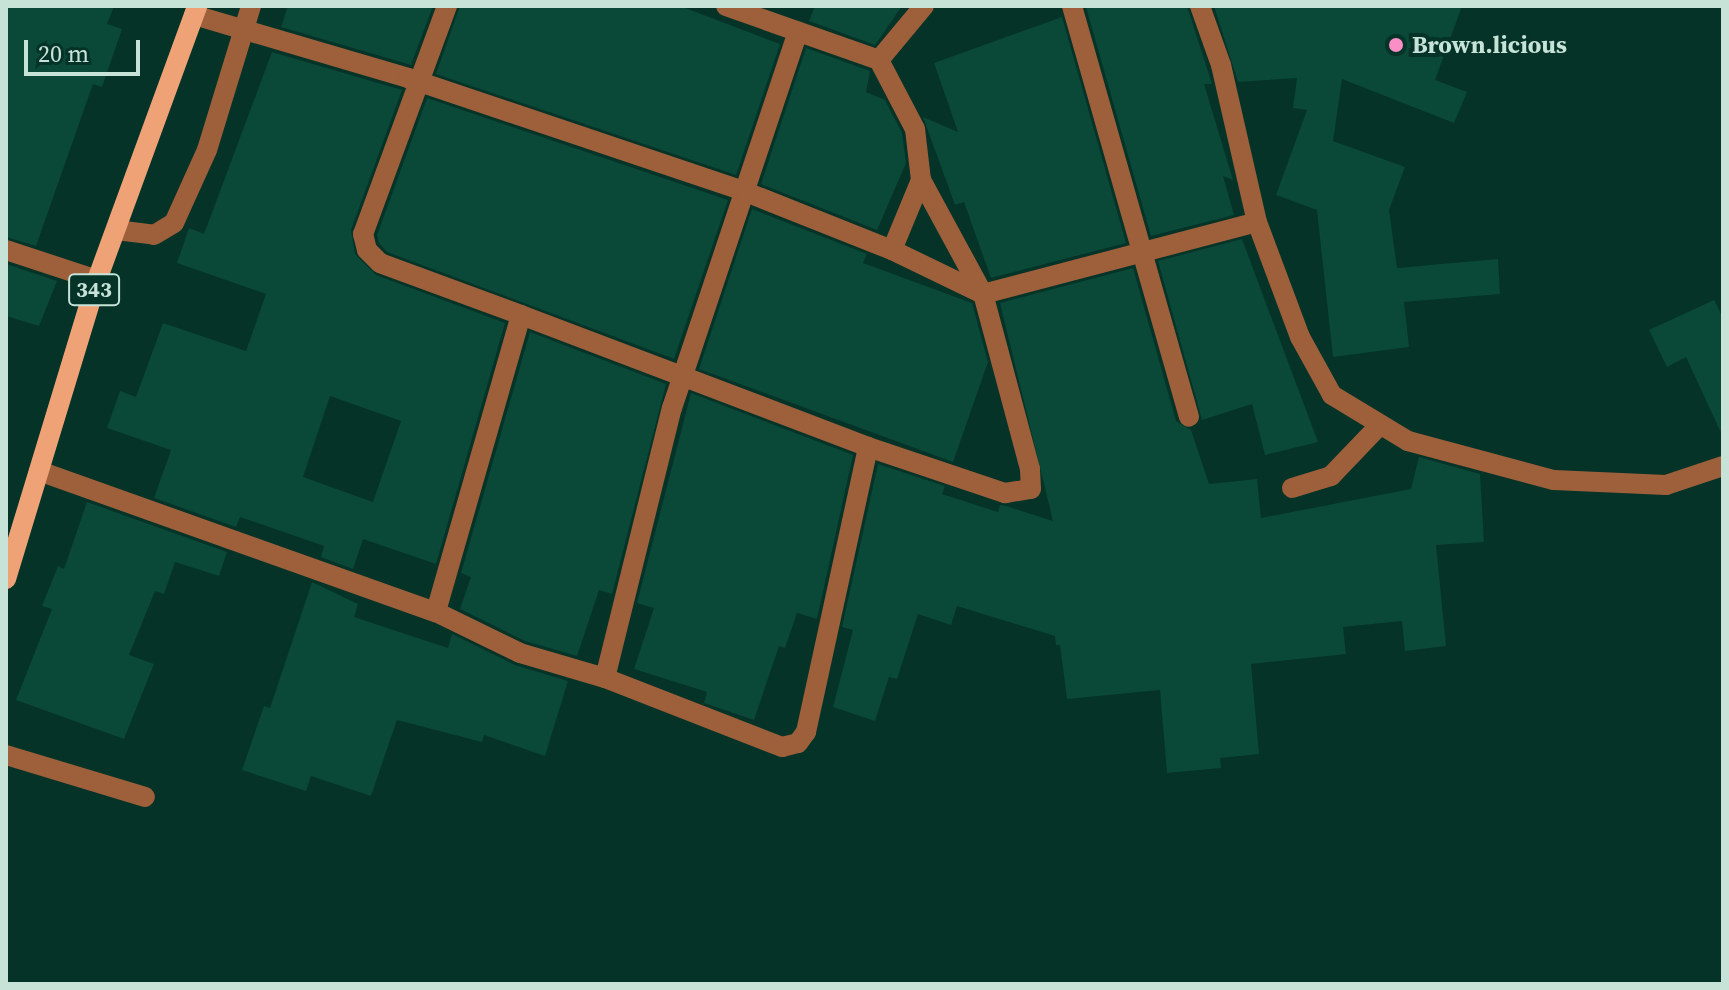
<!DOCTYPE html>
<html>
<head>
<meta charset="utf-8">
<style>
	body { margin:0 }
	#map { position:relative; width:1729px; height:990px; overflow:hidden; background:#053327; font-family:"Source Serif 4",serif }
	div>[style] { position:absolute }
	.building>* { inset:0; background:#0a4837 }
	.minor>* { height:20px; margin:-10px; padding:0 10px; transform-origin:10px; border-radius:10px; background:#9e5f3b }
	.major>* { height:20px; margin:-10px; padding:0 10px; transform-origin:10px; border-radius:10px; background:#f0a277 }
	.dots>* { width:22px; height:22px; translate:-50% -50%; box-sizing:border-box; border:4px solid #053327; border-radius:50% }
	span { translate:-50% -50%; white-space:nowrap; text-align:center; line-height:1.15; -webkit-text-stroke:8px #053327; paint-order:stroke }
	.shield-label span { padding:2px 6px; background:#053327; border:2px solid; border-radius:6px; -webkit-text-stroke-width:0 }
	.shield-label { font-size:22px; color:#c7e3d8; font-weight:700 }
	.poi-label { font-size:24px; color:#c7e3d8; font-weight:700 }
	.left { translate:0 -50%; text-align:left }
	.frame { position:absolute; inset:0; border:8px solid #c7e3d8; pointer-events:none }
	.scale { position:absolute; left:24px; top:40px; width:116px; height:36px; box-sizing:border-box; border:4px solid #c7e3d8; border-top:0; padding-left:10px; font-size:24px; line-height:28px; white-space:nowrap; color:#c7e3d8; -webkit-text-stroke:6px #053327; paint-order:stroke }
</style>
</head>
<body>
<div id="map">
	<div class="building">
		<i style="clip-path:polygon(6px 6px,114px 6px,107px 24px,122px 29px,102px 87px,93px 84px,36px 246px,6px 237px)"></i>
		<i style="clip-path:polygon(288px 6px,433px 6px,411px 65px,281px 27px)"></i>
		<i style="clip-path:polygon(460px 6px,680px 6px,780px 44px,736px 175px,436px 74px)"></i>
		<i style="clip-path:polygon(815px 6px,902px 6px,875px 45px,809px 21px)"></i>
		<i style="clip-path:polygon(1187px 6px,1212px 84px,1204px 84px,1233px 180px,1223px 176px,1234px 215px,1151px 236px,1086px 7px)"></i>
		<i style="clip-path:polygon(1214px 6px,1462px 6px,1435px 80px,1467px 92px,1454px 123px,1342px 79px,1333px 141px,1405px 167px,1389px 210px,1397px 268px,1498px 259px,1500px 294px,1404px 302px,1409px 347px,1333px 357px,1317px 210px,1276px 195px,1307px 110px,1293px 108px,1297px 78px,1238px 82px)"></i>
		<i style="clip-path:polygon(1062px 17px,1126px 243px,991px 278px,964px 202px,955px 205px,923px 117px,958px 132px,934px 63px)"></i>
		<i style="clip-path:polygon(806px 48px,870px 71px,866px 92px,885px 100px,902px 133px,906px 163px,877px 230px,761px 184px)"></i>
		<i style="clip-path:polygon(evenodd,272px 52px,402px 90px,351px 230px,355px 254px,376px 275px,505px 323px,436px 564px,363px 539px,353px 569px,321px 557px,324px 546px,240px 517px,236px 527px,154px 498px,171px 450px,107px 428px,120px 391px,136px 397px,163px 323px,246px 351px,266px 294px,177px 263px,189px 228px,204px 234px,272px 52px,330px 396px,401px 421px,373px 502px,303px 477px,330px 396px)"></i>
		<i style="clip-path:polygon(427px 98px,728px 200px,674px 359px,387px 252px,379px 243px,377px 235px)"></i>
		<i style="clip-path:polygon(752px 209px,867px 254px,863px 263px,972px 303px,988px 362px,953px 462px,699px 369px)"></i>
		<i style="clip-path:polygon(1242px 239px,1318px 442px,1265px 455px,1252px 404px,1202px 420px,1158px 261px)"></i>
		<i style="clip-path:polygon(6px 264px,57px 281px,39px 326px,6px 316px)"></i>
		<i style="clip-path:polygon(1133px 268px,1176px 421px,1191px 430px,1209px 484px,1257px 479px,1261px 518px,1411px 489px,1419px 457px,1480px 474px,1484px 542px,1436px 545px,1446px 646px,1405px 651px,1402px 621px,1343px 627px,1346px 654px,1251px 664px,1259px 754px,1220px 758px,1221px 768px,1167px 773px,1160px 690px,1067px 699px,1060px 645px,1056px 645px,1055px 636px,957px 606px,951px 625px,918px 614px,897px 679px,889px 677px,875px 721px,833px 707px,853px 630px,842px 627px,878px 464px,945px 486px,942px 494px,998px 512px,1000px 505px,1006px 506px,1053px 521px,1000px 303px)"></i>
		<i style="clip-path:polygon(1714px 300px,1723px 318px,1723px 437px,1686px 357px,1667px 367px,1649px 330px)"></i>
		<i style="clip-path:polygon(530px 332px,666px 384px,612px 594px,599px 590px,577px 656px,525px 641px,460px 609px,471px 577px,461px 573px)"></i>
		<i style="clip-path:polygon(691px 393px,853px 455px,817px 619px,797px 613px,785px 648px,779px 646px,754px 720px,704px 703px,707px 692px,634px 669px,654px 608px,637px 603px)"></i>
		<i style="clip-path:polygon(87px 502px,227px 552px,219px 576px,175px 562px,164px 594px,155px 591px,129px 655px,154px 664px,124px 739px,16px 700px,52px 609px,42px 606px,58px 566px,64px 569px)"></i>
		<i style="clip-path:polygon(312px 582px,358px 604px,354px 617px,448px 648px,452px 634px,515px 665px,568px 681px,545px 756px,484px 735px,482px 742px,397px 720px,371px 796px,311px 776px,306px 791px,242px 770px,264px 706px,270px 708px)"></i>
	</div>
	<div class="minor">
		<i style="left:447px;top:6px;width:243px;rotate:110.2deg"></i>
		<i style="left:363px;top:234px;width:16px;rotate:76deg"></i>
		<i style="left:367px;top:250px;width:18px;rotate:45deg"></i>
		<i style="left:380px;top:263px;width:150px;rotate:20.2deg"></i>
		<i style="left:521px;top:315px;width:309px;rotate:106deg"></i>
		<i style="left:436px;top:612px;width:93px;rotate:26deg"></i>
		<i style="left:520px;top:653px;width:89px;rotate:16.4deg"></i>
		<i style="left:605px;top:678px;width:278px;rotate:-76.1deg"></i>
		<i style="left:672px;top:408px;width:397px;rotate:-71.5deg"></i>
		<i style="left:1072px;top:6px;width:427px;rotate:74.1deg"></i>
		<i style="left:1200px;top:6px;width:63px;rotate:70.4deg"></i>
		<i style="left:1221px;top:65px;width:161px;rotate:77.1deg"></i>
		<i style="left:1257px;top:222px;width:123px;rotate:69.5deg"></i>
		<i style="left:1300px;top:337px;width:66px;rotate:61.1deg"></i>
		<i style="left:1332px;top:395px;width:89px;rotate:31.2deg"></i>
		<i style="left:1408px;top:441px;width:151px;rotate:15deg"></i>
		<i style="left:1554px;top:480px;width:112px;rotate:2.6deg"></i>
		<i style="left:1666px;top:485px;width:60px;rotate:-18.4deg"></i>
		<i style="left:194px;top:15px;width:223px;rotate:16.4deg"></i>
		<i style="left:408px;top:78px;width:357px;rotate:18.6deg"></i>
		<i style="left:746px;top:192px;width:157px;rotate:21.7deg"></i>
		<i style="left:892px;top:250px;width:101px;rotate:25.8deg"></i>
		<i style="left:983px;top:294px;width:283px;rotate:-14.7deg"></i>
		<i style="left:879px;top:60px;width:70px;rotate:-50.2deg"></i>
		<i style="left:116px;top:230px;width:38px;rotate:7deg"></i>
		<i style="left:154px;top:235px;width:23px;rotate:-31deg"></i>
		<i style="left:174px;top:223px;width:80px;rotate:-65.7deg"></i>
		<i style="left:207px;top:150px;width:151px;rotate:-73deg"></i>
		<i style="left:6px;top:250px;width:96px;rotate:18.2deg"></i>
		<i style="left:892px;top:250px;width:76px;rotate:-67.5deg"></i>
		<i style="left:521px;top:315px;width:371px;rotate:20.8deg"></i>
		<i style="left:868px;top:447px;width:145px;rotate:18.6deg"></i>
		<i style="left:1005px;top:493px;width:26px;rotate:-9deg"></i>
		<i style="left:1031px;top:489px;width:20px;rotate:-93deg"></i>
		<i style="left:1030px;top:469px;width:181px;rotate:-105deg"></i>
		<i style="left:983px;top:294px;width:130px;rotate:-118.5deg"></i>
		<i style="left:921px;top:180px;width:51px;rotate:-96.7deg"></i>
		<i style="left:915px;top:129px;width:78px;rotate:-117.6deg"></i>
		<i style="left:879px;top:60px;width:162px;rotate:-160.6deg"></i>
		<i style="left:39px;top:471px;width:421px;rotate:19.6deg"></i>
		<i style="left:1292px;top:488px;width:41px;rotate:-17.1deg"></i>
		<i style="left:1331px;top:476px;width:69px;rotate:-46.2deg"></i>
		<i style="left:605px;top:678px;width:190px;rotate:21.3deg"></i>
		<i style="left:782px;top:747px;width:16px;rotate:-14deg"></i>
		<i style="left:798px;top:743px;width:14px;rotate:-54deg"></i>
		<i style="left:806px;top:732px;width:292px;rotate:-77.7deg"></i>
		<i style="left:6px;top:755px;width:145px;rotate:16.8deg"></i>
	</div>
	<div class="major">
		<i style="left:6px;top:579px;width:313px;rotate:-73.1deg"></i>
		<i style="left:97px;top:280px;width:292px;rotate:-69.9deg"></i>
	</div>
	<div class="dots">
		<i style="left:1396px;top:45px;background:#fb8fc5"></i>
	</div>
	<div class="shield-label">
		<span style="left:94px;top:290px">343</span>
	</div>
	<div class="poi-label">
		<span class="left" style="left:1412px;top:45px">Brown.licious</span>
	</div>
	<div class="frame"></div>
	<div class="scale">20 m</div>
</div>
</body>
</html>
